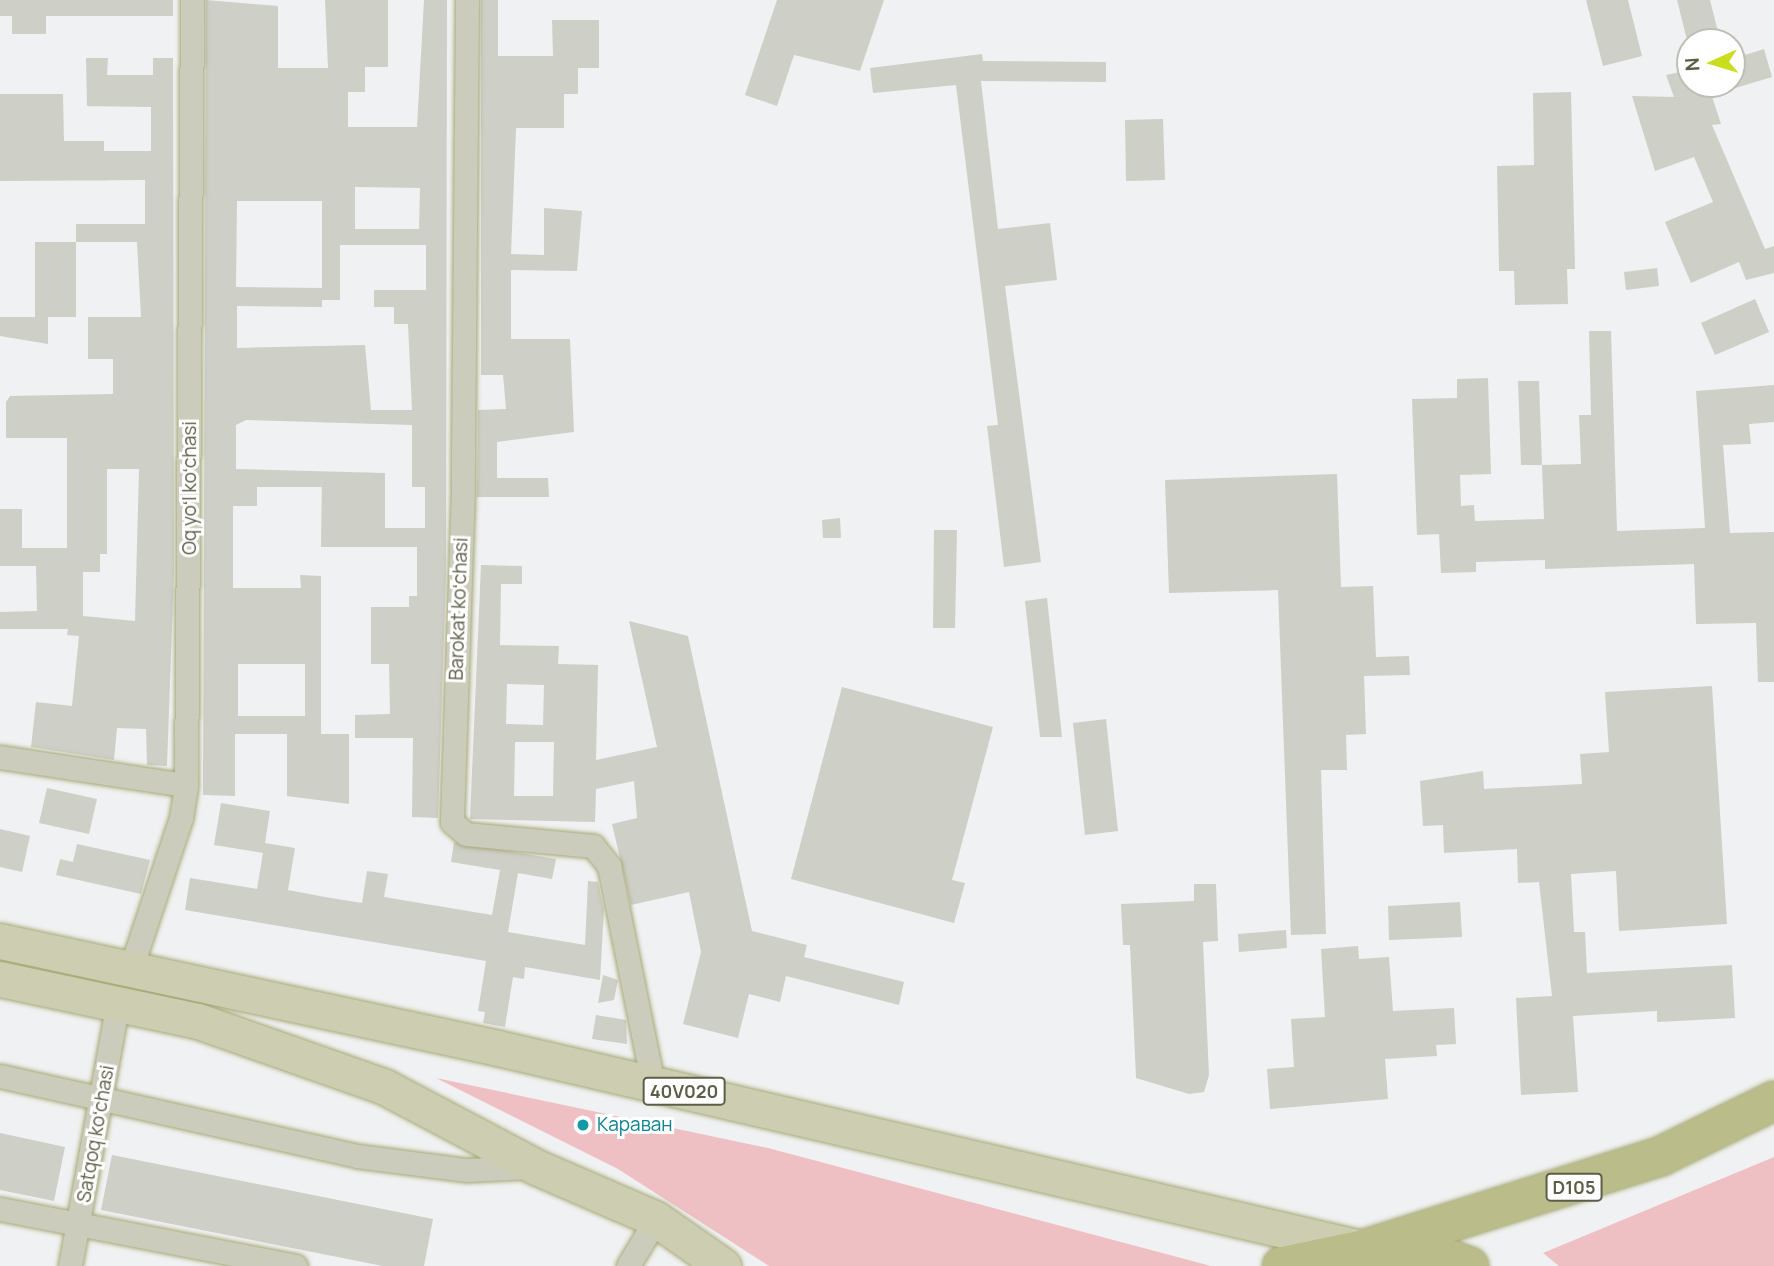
<!DOCTYPE html>
<html>
<head>
<meta charset="utf-8">
<style>
	body { margin:0 }
	#map { position:relative; width:1774px; height:1266px; overflow:hidden; background:#f0f1f2; font-family:Manrope,sans-serif }
	div>[style] { position:absolute }
	.green>* { inset:0; background:#eec0c4 }
	.building>* { inset:0; background:#cecfc7 }
	.roads { filter:drop-shadow(0 0 2px #a6a975) drop-shadow(0 0 2px #a6a975) }
	.street>* { height:23px; margin:-11.5px; padding:0 11.5px; transform-origin:11.5px; border-radius:11.5px; background:#ccccbc }
	.primary>* { height:35px; margin:-17.5px; padding:0 17.5px; transform-origin:17.5px; border-radius:17.5px; background:#cdceb1 }
	.highway>* { height:38px; margin:-19px; padding:0 19px; transform-origin:19px; border-radius:19px; background:#babd89 }
	.dots>* { width:19px; height:19px; translate:-50% -50%; box-sizing:border-box; border:4px solid #fff; border-radius:50% }
	span { translate:-50% -50%; white-space:nowrap; text-align:center; line-height:1.15; -webkit-text-stroke:6px #fff; paint-order:stroke }
	.shield-label span { padding:2px 5px; background:#fff; border:2px solid; border-radius:5px; -webkit-text-stroke-width:0 }
	.shield-label { font-size:18px; color:#5d5d48; font-weight:700 }
	.street-label { font-size:19px; color:#5d5d48 }
	.culture-label { font-size:19px; color:#0d838f }
	.left { translate:0 -50%; text-align:left }
	.north { position:absolute; left:1676px; top:28px; width:70px; height:70px; box-sizing:border-box; background:#fff; border:2px solid #bebeb6; border-radius:50%; rotate:266deg; font-size:19px; font-weight:700; line-height:28px; text-align:center; color:#5d5d48 }
	.north::after { content:''; display:block; margin:auto; width:24px; height:32px; background:#cbdd1f; clip-path:polygon(50% 0,100% 100%,50% 72%,0 100%) }
</style>
</head>
<body>
<div id="map">
	<div class="green">
		<i style="clip-path:polygon(436px 1078px,768px 1148px,1211px 1266px,769px 1266px,618px 1169px)"></i>
		<i style="clip-path:polygon(1774px 1157px,1774px 1266px,1559px 1266px,1543px 1253px)"></i>
	</div>
	<div class="building">
		<i style="clip-path:polygon(0 0,173px 0,173px 16px,46px 16px,46px 34px,12px 34px,12px 16px,0 16px)"></i>
		<i style="clip-path:polygon(evenodd,206px 0,278px 6px,278px 68px,328px 68px,325px 0,388px 0,388px 67px,365px 67px,365px 92px,348px 92px,348px 127px,417px 127px,424px 0,447px 0,446px 574px,438px 818px,412px 817px,413px 738px,355px 738px,355px 715px,390px 714px,389px 664px,371px 664px,371px 607px,409px 607px,409px 596px,417px 596px,417px 547px,321px 547px,322px 473px,322px 487px,257px 487px,257px 506px,233px 506px,233px 588px,301px 588px,300px 575px,321px 576px,321px 734px,349px 734px,349px 804px,287px 796px,287px 734px,235px 734px,235px 796px,203px 795px,206px 0,355px 187px,420px 188px,419px 229px,355px 229px,355px 187px,206px 0,237px 201px,322px 201px,322px 288px,236px 287px,237px 201px,206px 0,340px 245px,426px 245px,426px 290px,374px 290px,374px 307px,394px 307px,394px 324px,408px 324px,412px 410px,371px 410px,365px 345px,237px 348px,237px 306px,322px 307px,322px 300px,340px 300px,340px 245px,206px 0,246px 420px,412px 425px,412px 487px,425px 487px,425px 528px,385px 528px,385px 473px,236px 469px,236px 425px,246px 420px,206px 0,238px 664px,305px 664px,305px 716px,238px 716px,238px 664px)"></i>
		<i style="clip-path:polygon(481px 0,498px 0,498px 56px,553px 56px,552px 20px,599px 20px,599px 68px,578px 68px,578px 94px,564px 94px,564px 128px,516px 128px,511px 254px,544px 255px,544px 208px,582px 211px,577px 271px,511px 270px,511px 339px,570px 339px,574px 432px,497px 442px,497px 478px,548px 478px,549px 497px,477px 497px,478px 410px,506px 409px,503px 375px,481px 375px)"></i>
		<i style="clip-path:polygon(777px 0,884px 0,860px 71px,794px 55px,777px 106px,745px 95px)"></i>
		<i style="clip-path:polygon(1586px 0,1628px 0,1642px 56px,1603px 66px)"></i>
		<i style="clip-path:polygon(1677px 0,1710px 0,1719px 36px,1688px 44px)"></i>
		<i style="clip-path:polygon(1764px 49px,1772px 77px,1732px 89px,1732px 59px)"></i>
		<i style="clip-path:polygon(982px 54px,983px 61px,1106px 62px,1106px 82px,981px 81px,998px 229px,1050px 223px,1057px 280px,1005px 286px,1041px 562px,1004px 567px,987px 426px,998px 425px,956px 85px,873px 93px,870px 68px)"></i>
		<i style="clip-path:polygon(evenodd,86px 58px,108px 58px,107px 75px,153px 75px,153px 58px,173px 58px,174px 572px,167px 766px,147px 765px,146px 729px,117px 728px,114px 760px,31px 747px,36px 702px,72px 706px,79px 636px,67px 635px,68px 629px,0 629px,0 612px,37px 611px,36px 566px,0 566px,0 509px,22px 509px,22px 548px,67px 548px,67px 438px,6px 438px,6px 402px,10px 396px,113px 394px,113px 359px,88px 359px,88px 317px,141px 317px,137px 242px,76px 242px,76px 224px,145px 224px,145px 180px,0 181px,0 94px,63px 94px,64px 141px,104px 141px,104px 151px,151px 151px,151px 107px,87px 106px,86px 58px,107px 469px,139px 469px,135px 621px,83px 616px,83px 572px,100px 572px,100px 554px,107px 554px,107px 469px)"></i>
		<i style="clip-path:polygon(1690px 70px,1690px 84px,1708px 84px,1721px 124px,1712px 125px,1765px 249px,1774px 246px,1774px 273px,1746px 280px,1739px 262px,1691px 283px,1665px 222px,1713px 202px,1694px 157px,1655px 171px,1632px 96px,1674px 97px,1666px 75px)"></i>
		<i style="clip-path:polygon(1571px 92px,1575px 269px,1567px 269px,1568px 304px,1515px 305px,1514px 271px,1499px 271px,1497px 166px,1534px 165px,1533px 93px)"></i>
		<i style="clip-path:polygon(1163px 119px,1165px 180px,1126px 181px,1125px 120px)"></i>
		<i style="clip-path:polygon(35px 242px,76px 242px,76px 317px,35px 317px)"></i>
		<i style="clip-path:polygon(1657px 268px,1659px 286px,1626px 290px,1624px 272px)"></i>
		<i style="clip-path:polygon(1755px 299px,1769px 332px,1715px 355px,1701px 323px)"></i>
		<i style="clip-path:polygon(0 317px,48px 317px,48px 344px,0 336px)"></i>
		<i style="clip-path:polygon(1589px 331px,1611px 331px,1617px 531px,1705px 528px,1696px 391px,1774px 385px,1774px 422px,1749px 424px,1751px 444px,1723px 445px,1730px 533px,1774px 532px,1774px 682px,1758px 682px,1756px 623px,1696px 624px,1694px 564px,1545px 569px,1545px 560px,1476px 562px,1476px 572px,1441px 573px,1439px 534px,1417px 535px,1412px 399px,1457px 398px,1457px 379px,1488px 378px,1491px 474px,1460px 475px,1461px 506px,1474px 505px,1475px 521px,1544px 519px,1542px 465px,1581px 464px,1579px 415px,1591px 415px)"></i>
		<i style="clip-path:polygon(1518px 381px,1539px 381px,1542px 465px,1521px 465px)"></i>
		<i style="clip-path:polygon(1337px 474px,1341px 587px,1373px 586px,1376px 657px,1409px 656px,1410px 675px,1364px 676px,1366px 734px,1346px 735px,1347px 770px,1321px 770px,1326px 934px,1291px 935px,1278px 590px,1169px 593px,1165px 480px)"></i>
		<i style="clip-path:polygon(840px 518px,841px 538px,823px 538px,822px 520px)"></i>
		<i style="clip-path:polygon(934px 530px,957px 530px,955px 628px,933px 628px)"></i>
		<i style="clip-path:polygon(evenodd,481px 565px,522px 566px,522px 584px,501px 584px,500px 645px,559px 646px,558px 664px,598px 665px,596px 760px,657px 747px,629px 621px,688px 636px,752px 931px,807px 945px,804px 957px,904px 982px,899px 1005px,786px 976px,780px 1002px,749px 994px,738px 1038px,683px 1024px,701px 952px,689px 892px,631px 905px,612px 824px,637px 818px,634px 781px,596px 789px,595px 822px,470px 819px,481px 565px,507px 684px,544px 685px,543px 725px,506px 724px,507px 684px,481px 565px,515px 742px,554px 742px,553px 796px,514px 796px,515px 742px)"></i>
		<i style="clip-path:polygon(1047px 598px,1062px 737px,1040px 737px,1025px 601px)"></i>
		<i style="clip-path:polygon(1712px 686px,1727px 924px,1619px 931px,1616px 871px,1571px 874px,1574px 932px,1585px 932px,1587px 973px,1732px 965px,1735px 1018px,1657px 1022px,1657px 1011px,1573px 1016px,1578px 1092px,1521px 1095px,1516px 998px,1552px 996px,1539px 882px,1518px 883px,1517px 849px,1444px 853px,1443px 825px,1423px 826px,1420px 781px,1483px 771px,1484px 789px,1582px 784px,1580px 754px,1609px 752px,1605px 692px)"></i>
		<i style="clip-path:polygon(842px 687px,993px 727px,952px 880px,965px 883px,954px 923px,791px 879px)"></i>
		<i style="clip-path:polygon(1106px 719px,1118px 831px,1085px 835px,1073px 723px)"></i>
		<i style="clip-path:polygon(47px 788px,97px 799px,89px 834px,39px 823px)"></i>
		<i style="clip-path:polygon(221px 803px,270px 811px,265px 843px,295px 848px,288px 890px,325px 897px,362px 903px,367px 871px,388px 874px,384px 897px,492px 915px,500px 870px,451px 862px,454px 842px,556px 859px,552px 879px,518px 873px,508px 932px,585px 945px,588px 881px,598px 882px,604px 910px,600px 980px,525px 967px,524px 979px,513px 977px,505px 1027px,483px 1023px,485px 1012px,478px 1011px,486px 961px,185px 910px,190px 878px,257px 889px,263px 853px,214px 845px)"></i>
		<i style="clip-path:polygon(0 829px,30px 836px,22px 872px,0 867px)"></i>
		<i style="clip-path:polygon(77px 844px,150px 860px,141px 894px,56px 875px,60px 859px,73px 862px)"></i>
		<i style="clip-path:polygon(1194px 884px,1216px 884px,1218px 941px,1203px 942px,1209px 1075px,1204px 1092px,1189px 1094px,1136px 1078px,1130px 945px,1123px 945px,1121px 904px,1194px 901px)"></i>
		<i style="clip-path:polygon(1460px 902px,1462px 937px,1389px 940px,1388px 906px)"></i>
		<i style="clip-path:polygon(1286px 930px,1287px 948px,1239px 952px,1238px 934px)"></i>
		<i style="clip-path:polygon(1358px 946px,1359px 959px,1389px 957px,1393px 1011px,1454px 1008px,1456px 1044px,1436px 1045px,1437px 1056px,1385px 1059px,1388px 1099px,1270px 1109px,1267px 1069px,1294px 1067px,1291px 1019px,1325px 1017px,1321px 949px)"></i>
		<i style="clip-path:polygon(603px 975px,618px 980px,614px 1000px,598px 1003px)"></i>
		<i style="clip-path:polygon(596px 1015px,626px 1020px,627px 1044px,592px 1039px)"></i>
		<i style="clip-path:polygon(0 1133px,65px 1147px,54px 1201px,0 1190px)"></i>
		<i style="clip-path:polygon(112px 1155px,433px 1219px,424px 1266px,383px 1266px,101px 1210px)"></i>
	</div>
	<div class="roads">
		<div class="street">
			<i style="left:467px;top:0;width:488px;rotate:90.5deg"></i>
			<i style="left:463px;top:488px;width:334px;rotate:91.9deg"></i>
			<i style="left:452px;top:822px;width:18px;rotate:41deg"></i>
			<i style="left:466px;top:834px;width:128px;rotate:5.4deg"></i>
			<i style="left:593px;top:846px;width:26px;rotate:51deg"></i>
			<i style="left:609px;top:866px;width:222px;rotate:78.6deg"></i>
			<i style="left:0;top:757px;width:188px;rotate:8.6deg"></i>
			<i style="left:131px;top:968px;width:158px;rotate:-71.6deg"></i>
			<i style="left:181px;top:818px;width:33px;rotate:-81deg"></i>
			<i style="left:186px;top:785px;width:785px;rotate:-89.56deg"></i>
			<i style="left:0;top:1076px;width:366px;rotate:12.6deg"></i>
			<i style="left:357px;top:1156px;width:111px;rotate:7.3deg"></i>
			<i style="left:467px;top:1170px;width:62px;rotate:-2.8deg"></i>
			<i style="left:0;top:1209px;width:301px;rotate:10.9deg"></i>
			<i style="left:70px;top:1266px;width:268px;rotate:-79.7deg"></i>
			<i style="left:628px;top:1266px;width:55px;rotate:-59.2deg"></i>
		</div>
		<div class="primary">
			<i style="left:0;top:941px;width:509px;rotate:12.13deg"></i>
			<i style="left:498px;top:1048px;width:890px;rotate:13.05deg"></i>
			<i style="left:0;top:979px;width:202px;rotate:12deg"></i>
			<i style="left:198px;top:1021px;width:198px;rotate:19.4deg"></i>
			<i style="left:385px;top:1087px;width:171px;rotate:27.9deg"></i>
			<i style="left:536px;top:1167px;width:131px;rotate:23.4deg"></i>
			<i style="left:656px;top:1219px;width:82px;rotate:35deg"></i>
		</div>
		<div class="highway">
			<i style="left:1365px;top:1249px;width:310px;rotate:-17.4deg"></i>
			<i style="left:1661px;top:1156px;width:126px;rotate:-26deg"></i>
			<i style="left:1282px;top:1266px;width:85px;rotate:-11.6deg"></i>
			<i style="left:1365px;top:1249px;width:76px;rotate:5.3deg"></i>
			<i style="left:1441px;top:1256px;width:30px;rotate:20deg"></i>
		</div>
	</div>
	<div class="dots">
		<i style="left:583px;top:1125px;background:#0f9aa8"></i>
	</div>
	<div class="shield-label">
		<span style="left:684px;top:1091px">40V020</span>
		<span style="left:1574px;top:1187px">D105</span>
	</div>
	<div class="street-label">
		<span style="left:190px;top:488px;rotate:-90deg">Oq yoʻl koʻchasi</span>
		<span style="left:459px;top:609px;rotate:-88deg">Barokat koʻchasi</span>
		<span style="left:96px;top:1134px;rotate:-80deg">Satqoq koʻchasi</span>
	</div>
	<div class="culture-label">
		<span class="left" style="left:597px;top:1125px">Караван</span>
	</div>
	<div class="north">N</div>
</div>
</body>
</html>
